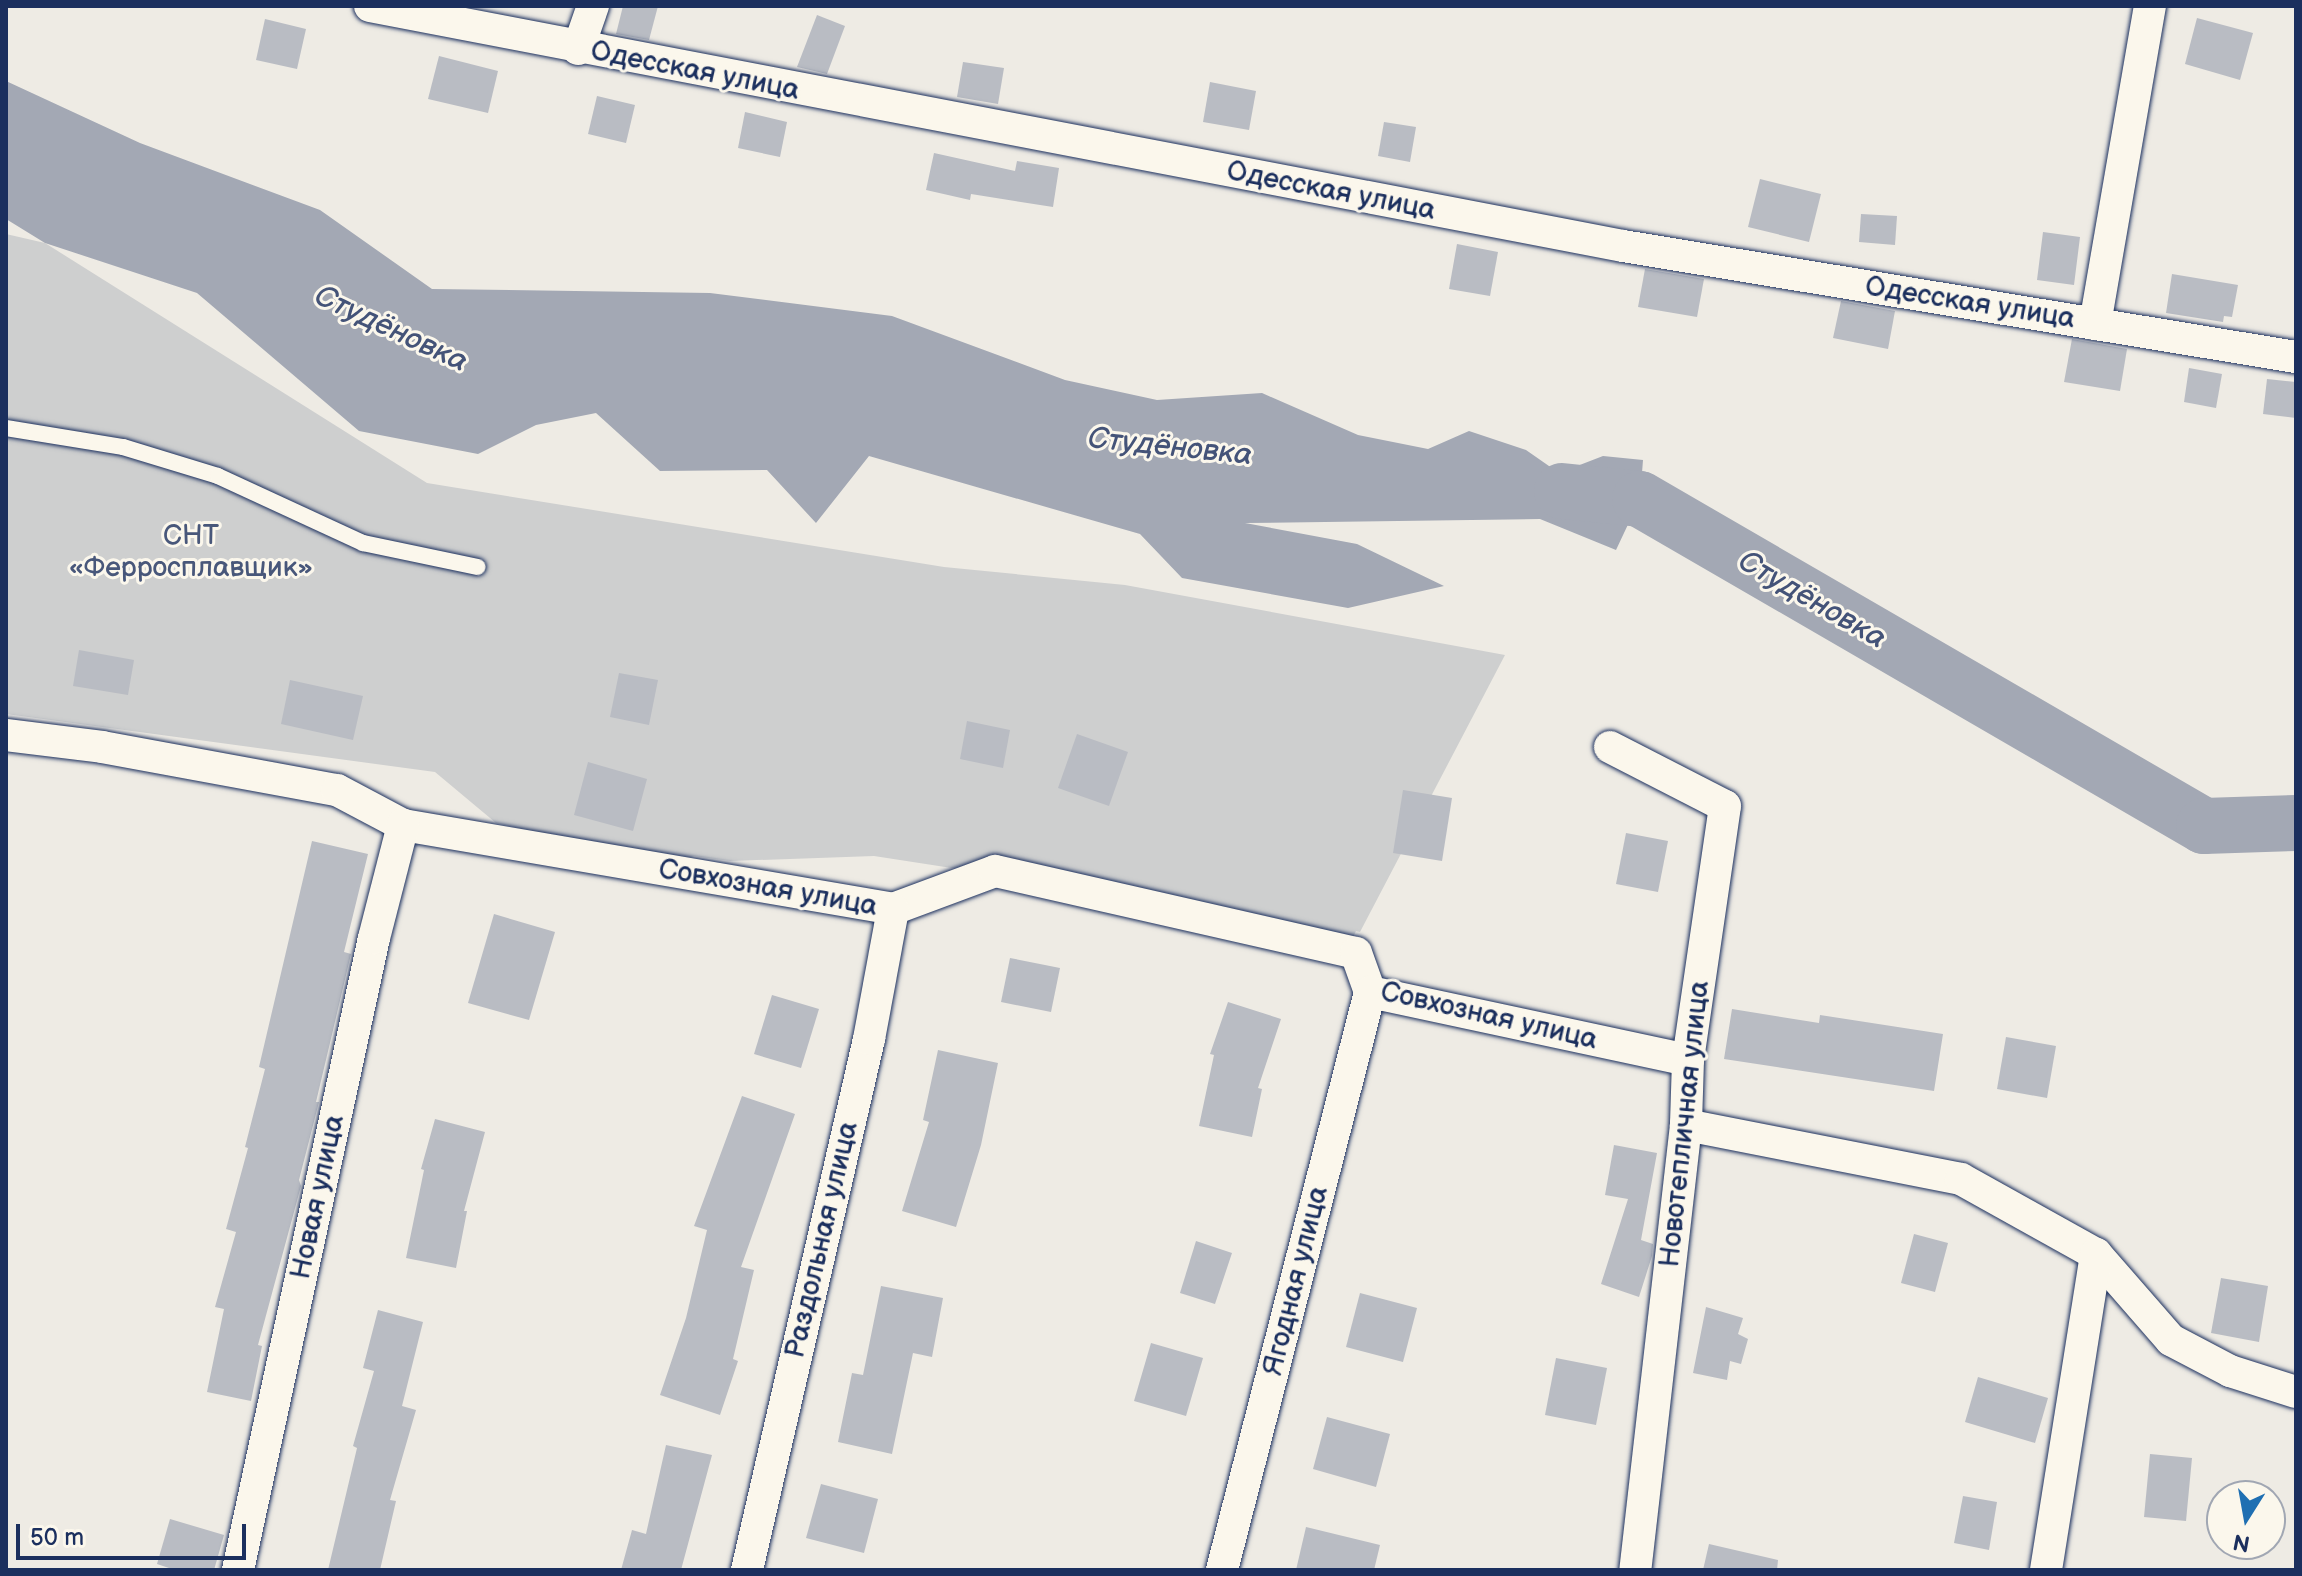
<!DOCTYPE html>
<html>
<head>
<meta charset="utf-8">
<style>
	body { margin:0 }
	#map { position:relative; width:2302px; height:1576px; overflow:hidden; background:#eeebe4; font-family:"Balsamiq Sans",sans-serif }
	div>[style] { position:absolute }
	.green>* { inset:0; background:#cecfcf }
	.water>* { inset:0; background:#a3a8b4 }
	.river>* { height:56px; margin:-28px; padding:0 28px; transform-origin:28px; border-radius:28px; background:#a3a8b4 }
	.building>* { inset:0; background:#b9bcc3 }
	.roads { filter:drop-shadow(0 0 2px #1b2f5e) drop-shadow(0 0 2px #1b2f5e) }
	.lane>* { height:16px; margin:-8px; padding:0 8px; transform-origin:8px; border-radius:8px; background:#fbf7ec }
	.street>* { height:32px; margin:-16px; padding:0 16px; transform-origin:16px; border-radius:16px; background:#fbf7ec }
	span { translate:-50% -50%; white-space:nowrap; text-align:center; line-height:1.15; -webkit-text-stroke:6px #fbf7ec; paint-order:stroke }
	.street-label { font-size:28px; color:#1b2f5e }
	.park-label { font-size:28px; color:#48577a }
	.water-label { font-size:30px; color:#445378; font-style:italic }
	.frame { position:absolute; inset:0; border:8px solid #1b2f5e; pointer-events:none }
	.north { position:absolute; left:2206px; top:1480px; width:80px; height:80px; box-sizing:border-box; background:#fbf7ec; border:2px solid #a1a7b3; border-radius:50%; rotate:191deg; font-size:22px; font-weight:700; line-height:32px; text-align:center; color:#1b2f5e }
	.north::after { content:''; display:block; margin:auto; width:28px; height:36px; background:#1f6fb2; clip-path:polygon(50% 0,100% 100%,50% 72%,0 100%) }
	.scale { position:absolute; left:16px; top:1524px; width:230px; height:36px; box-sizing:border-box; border:4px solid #1b2f5e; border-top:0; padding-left:10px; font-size:24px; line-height:28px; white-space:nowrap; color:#1b2f5e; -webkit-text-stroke:6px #fbf7ec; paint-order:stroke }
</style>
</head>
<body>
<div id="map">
	<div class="green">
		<i style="clip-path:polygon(6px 234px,45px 243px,427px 483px,944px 567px,1125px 585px,1505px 655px,1360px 932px,1356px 931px,1352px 939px,1158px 900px,874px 856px,730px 861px,694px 856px,672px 863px,496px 823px,435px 772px,6px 714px)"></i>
	</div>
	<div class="water">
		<i style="clip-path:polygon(6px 81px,140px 143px,320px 210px,432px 289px,710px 293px,892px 316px,1065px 380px,1157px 400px,1262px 393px,1358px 435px,1428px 449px,1469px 431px,1526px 450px,1559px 473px,1603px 456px,1643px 460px,1640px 499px,1616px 550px,1540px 519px,1245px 523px,1357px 544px,1444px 586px,1348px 608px,1182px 578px,1140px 534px,869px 456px,816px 523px,767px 470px,660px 471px,596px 413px,536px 425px,478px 454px,359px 431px,197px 293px,45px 243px,6px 219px)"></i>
	</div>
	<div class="river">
		<i style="left:1562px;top:491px;width:78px;rotate:5.9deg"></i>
		<i style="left:1640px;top:499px;width:652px;rotate:30.1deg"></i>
		<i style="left:2204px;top:826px;width:92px;rotate:-1.9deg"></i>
	</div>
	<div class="building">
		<i style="clip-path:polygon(623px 6px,658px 6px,649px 40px,616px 34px)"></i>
		<i style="clip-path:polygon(817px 15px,845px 26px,827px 74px,797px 67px)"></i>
		<i style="clip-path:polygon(2197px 18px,2253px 33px,2240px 80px,2185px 64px)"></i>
		<i style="clip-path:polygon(265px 19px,306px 29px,297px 69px,256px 60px)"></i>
		<i style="clip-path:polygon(439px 56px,498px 71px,488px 113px,428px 99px)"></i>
		<i style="clip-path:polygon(963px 62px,1004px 68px,998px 104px,957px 97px)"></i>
		<i style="clip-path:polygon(1210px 82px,1256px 91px,1249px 130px,1203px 122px)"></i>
		<i style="clip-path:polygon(597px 96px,635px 105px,626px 143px,588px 134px)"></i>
		<i style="clip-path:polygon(745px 112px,787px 122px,780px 157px,738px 148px)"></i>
		<i style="clip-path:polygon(1384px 122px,1416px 127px,1410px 162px,1378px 156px)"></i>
		<i style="clip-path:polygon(934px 153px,1015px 171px,1017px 161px,1059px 168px,1053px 207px,971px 194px,970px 200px,926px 190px)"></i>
		<i style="clip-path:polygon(1760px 179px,1821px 194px,1809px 242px,1748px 227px)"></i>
		<i style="clip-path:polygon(1861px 214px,1897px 216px,1895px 245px,1859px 242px)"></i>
		<i style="clip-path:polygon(2043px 232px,2080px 237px,2074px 285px,2037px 280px)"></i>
		<i style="clip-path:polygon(1457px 244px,1498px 252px,1490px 296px,1449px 289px)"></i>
		<i style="clip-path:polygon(1645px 269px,1704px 279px,1697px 317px,1638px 307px)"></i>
		<i style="clip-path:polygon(2172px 274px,2238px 285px,2232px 317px,2224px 316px,2223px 322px,2166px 313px)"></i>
		<i style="clip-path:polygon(1841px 301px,1895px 311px,1888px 349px,1833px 338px)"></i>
		<i style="clip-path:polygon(2072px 339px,2127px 349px,2120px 391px,2064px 382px)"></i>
		<i style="clip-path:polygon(2189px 368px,2222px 374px,2216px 408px,2184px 402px)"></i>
		<i style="clip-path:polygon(2267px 379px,2296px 382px,2296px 418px,2263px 414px)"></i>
		<i style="clip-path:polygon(79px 650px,134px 660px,128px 695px,73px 686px)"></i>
		<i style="clip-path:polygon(619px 673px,658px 680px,649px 725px,610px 717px)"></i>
		<i style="clip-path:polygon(290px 680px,363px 696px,353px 740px,281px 724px)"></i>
		<i style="clip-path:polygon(967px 721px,1010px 730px,1003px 768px,960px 759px)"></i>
		<i style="clip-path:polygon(1077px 734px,1128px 752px,1109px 806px,1058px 788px)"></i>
		<i style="clip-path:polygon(588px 762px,647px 779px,633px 831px,574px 815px)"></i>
		<i style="clip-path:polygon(1403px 790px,1452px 798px,1442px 861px,1393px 853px)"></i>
		<i style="clip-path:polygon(1626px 833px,1668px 841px,1658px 892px,1616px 884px)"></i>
		<i style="clip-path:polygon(312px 841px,368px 854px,344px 952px,351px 954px,316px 1102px,319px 1102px,299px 1180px,301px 1186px,258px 1345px,262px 1346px,251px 1401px,207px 1392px,224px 1309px,215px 1307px,236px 1232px,226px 1229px,248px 1148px,245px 1147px,265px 1069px,259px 1067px)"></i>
		<i style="clip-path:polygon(494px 914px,555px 932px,529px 1020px,468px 1003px)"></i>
		<i style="clip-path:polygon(1010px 958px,1060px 968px,1051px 1012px,1001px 1002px)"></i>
		<i style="clip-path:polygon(772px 995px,819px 1009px,801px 1068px,754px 1054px)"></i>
		<i style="clip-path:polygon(1228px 1002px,1281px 1019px,1258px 1088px,1262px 1089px,1252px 1137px,1199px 1126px,1214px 1055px,1210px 1054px)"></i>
		<i style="clip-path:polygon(1732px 1009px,1819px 1023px,1820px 1015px,1943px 1034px,1934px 1091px,1724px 1059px)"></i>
		<i style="clip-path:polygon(2006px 1037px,2056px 1046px,2047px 1098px,1997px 1089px)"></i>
		<i style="clip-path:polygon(938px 1050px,998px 1063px,981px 1145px,956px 1227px,902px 1211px,929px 1122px,923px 1120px)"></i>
		<i style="clip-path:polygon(742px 1096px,795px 1114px,741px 1267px,754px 1270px,733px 1359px,738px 1361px,720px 1415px,660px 1395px,686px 1318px,707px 1230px,694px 1226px)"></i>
		<i style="clip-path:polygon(435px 1119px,485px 1132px,464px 1211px,467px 1211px,456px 1268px,406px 1258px,424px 1170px,421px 1169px)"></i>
		<i style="clip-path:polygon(1614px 1145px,1657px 1153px,1641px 1240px,1653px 1244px,1652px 1256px,1639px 1297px,1601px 1284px,1628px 1199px,1605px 1195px)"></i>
		<i style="clip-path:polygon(1914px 1234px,1948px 1243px,1935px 1292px,1901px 1283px)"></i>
		<i style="clip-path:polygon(1196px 1241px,1232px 1253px,1215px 1304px,1180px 1293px)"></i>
		<i style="clip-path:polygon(2221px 1278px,2268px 1286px,2259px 1342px,2211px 1333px)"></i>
		<i style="clip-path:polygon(881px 1286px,943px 1298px,932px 1357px,913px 1353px,892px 1454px,838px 1442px,852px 1373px,863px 1375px)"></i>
		<i style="clip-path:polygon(1360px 1293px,1417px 1308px,1403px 1362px,1346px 1347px)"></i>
		<i style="clip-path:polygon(1706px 1307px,1743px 1318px,1738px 1334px,1748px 1339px,1741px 1364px,1730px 1361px,1727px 1380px,1693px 1373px)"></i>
		<i style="clip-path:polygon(378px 1310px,423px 1322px,402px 1406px,416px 1410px,390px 1500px,396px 1501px,380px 1570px,328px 1570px,357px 1448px,353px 1446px,374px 1371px,363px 1368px)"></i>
		<i style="clip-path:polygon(1151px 1343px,1203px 1358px,1186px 1416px,1134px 1401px)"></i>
		<i style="clip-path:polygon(1556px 1358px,1607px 1368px,1596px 1425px,1545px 1415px)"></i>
		<i style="clip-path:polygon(1978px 1377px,2048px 1398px,2035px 1443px,1965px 1422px)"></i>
		<i style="clip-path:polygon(1327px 1417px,1390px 1434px,1376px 1487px,1313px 1469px)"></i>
		<i style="clip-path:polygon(666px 1445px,712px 1455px,681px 1570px,621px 1570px,632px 1530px,646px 1534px)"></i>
		<i style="clip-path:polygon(2150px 1454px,2192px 1458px,2186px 1521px,2144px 1517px)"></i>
		<i style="clip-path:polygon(821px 1484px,878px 1499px,864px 1553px,806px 1538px)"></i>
		<i style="clip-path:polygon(1963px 1496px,1997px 1502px,1989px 1550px,1954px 1543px)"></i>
		<i style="clip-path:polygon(170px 1519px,224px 1535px,214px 1570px,175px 1570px,157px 1564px)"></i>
		<i style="clip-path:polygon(1306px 1527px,1380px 1545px,1374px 1570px,1296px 1570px)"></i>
		<i style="clip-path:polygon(1709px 1544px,1778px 1560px,1777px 1570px,1703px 1570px)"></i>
	</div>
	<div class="roads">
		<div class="lane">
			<i style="left:6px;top:428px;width:119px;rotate:9.2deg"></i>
			<i style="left:123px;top:447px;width:99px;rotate:17deg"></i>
			<i style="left:218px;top:476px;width:160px;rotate:24.8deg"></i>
			<i style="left:363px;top:543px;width:117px;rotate:11.8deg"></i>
		</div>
		<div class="street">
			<i style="left:370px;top:6px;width:1276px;rotate:10.84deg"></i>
			<i style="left:1623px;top:246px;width:682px;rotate:9.37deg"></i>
			<i style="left:578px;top:49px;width:46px;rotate:-70.8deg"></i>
			<i style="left:2095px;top:324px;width:323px;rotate:-80.2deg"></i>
			<i style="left:6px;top:735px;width:97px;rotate:7.1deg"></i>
			<i style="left:102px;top:747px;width:239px;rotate:10.4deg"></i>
			<i style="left:337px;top:790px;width:75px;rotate:27.9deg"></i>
			<i style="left:403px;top:825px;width:497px;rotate:9.7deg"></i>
			<i style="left:893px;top:909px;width:109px;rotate:-20.4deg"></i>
			<i style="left:995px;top:871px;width:370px;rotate:12.8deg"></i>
			<i style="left:1356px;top:953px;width:41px;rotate:70.3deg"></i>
			<i style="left:1370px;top:992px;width:325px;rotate:12.1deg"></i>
			<i style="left:1610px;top:747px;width:129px;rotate:27.2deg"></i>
			<i style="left:1725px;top:806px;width:257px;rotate:98.3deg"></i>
			<i style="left:1688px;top:1060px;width:65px;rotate:91.8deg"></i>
			<i style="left:1686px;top:1125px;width:448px;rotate:96.5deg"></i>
			<i style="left:1686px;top:1125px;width:280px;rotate:11.1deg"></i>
			<i style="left:1961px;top:1179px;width:154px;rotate:29.1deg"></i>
			<i style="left:2096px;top:1254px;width:114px;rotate:48.9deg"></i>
			<i style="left:2171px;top:1340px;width:67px;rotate:27.7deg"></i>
			<i style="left:2230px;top:1371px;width:69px;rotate:17.7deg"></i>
			<i style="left:238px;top:1570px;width:646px;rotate:-77.86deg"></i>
			<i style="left:374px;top:938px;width:117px;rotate:-75.6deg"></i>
			<i style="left:747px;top:1570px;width:545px;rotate:-77.06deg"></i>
			<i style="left:869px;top:1039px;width:132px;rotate:-79.5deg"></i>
			<i style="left:1222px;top:1570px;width:597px;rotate:-75.64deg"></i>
			<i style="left:2046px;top:1570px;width:320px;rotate:-81deg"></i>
		</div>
	</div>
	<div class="street-label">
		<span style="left:695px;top:71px;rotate:11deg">Одесская улица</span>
		<span style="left:1331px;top:191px;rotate:11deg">Одесская улица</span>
		<span style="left:1970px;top:303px;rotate:9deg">Одесская улица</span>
		<span style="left:768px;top:888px;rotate:10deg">Совхозная улица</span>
		<span style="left:1489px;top:1016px;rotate:13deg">Совхозная улица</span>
		<span style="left:1685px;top:1124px;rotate:-84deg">Новотепличная улица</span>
		<span style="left:318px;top:1197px;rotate:-78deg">Новая улица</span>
		<span style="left:822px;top:1240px;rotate:-77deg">Раздольная улица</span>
		<span style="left:1296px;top:1281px;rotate:-76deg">Ягодная улица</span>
	</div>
	<div class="park-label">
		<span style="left:191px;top:552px">СНТ<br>«Ферросплавщик»</span>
	</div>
	<div class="water-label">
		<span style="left:391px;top:329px;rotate:25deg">Студёновка</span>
		<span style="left:1170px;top:447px;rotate:6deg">Студёновка</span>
		<span style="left:1812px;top:600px;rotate:30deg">Студёновка</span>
	</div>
	<div class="frame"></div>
	<div class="north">N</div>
	<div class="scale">50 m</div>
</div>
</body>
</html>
